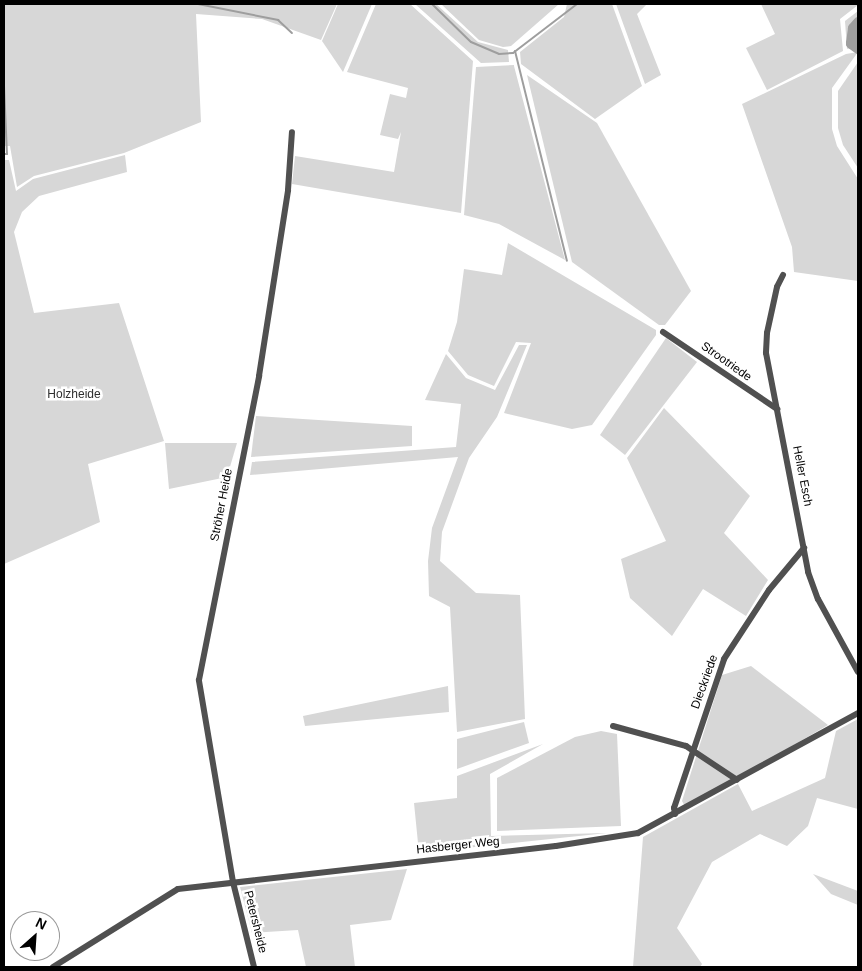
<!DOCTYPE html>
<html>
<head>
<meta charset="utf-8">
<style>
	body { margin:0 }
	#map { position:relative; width:862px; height:971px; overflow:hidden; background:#fff; font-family:Helvetica,sans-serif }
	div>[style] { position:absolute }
	.green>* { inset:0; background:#d7d7d7 }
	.stream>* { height:2px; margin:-1px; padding:0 1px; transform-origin:1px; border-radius:1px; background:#9e9e9e }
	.river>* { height:11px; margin:-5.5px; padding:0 5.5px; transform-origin:5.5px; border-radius:5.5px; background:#9e9e9e }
	.minor>* { height:6px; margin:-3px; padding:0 3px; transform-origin:3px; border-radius:3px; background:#505050 }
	span { translate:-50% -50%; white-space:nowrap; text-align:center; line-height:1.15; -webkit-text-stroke:5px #fff; paint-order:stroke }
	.street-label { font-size:12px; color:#000 }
	.park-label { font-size:12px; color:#2e2e2e }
	.frame { position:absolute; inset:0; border:5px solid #000; pointer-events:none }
	.north { position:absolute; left:10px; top:911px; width:50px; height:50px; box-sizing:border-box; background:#fff; border:1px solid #999; border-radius:50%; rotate:26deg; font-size:14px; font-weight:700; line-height:20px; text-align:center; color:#000 }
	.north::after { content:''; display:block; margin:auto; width:18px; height:22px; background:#000; clip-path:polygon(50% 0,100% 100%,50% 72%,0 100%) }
</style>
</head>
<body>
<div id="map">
	<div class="green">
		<i style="clip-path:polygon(4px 4px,337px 4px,321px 40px,262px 19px,196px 14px,201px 122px,124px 153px,34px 176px,17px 187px,10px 146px,4px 146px)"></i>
		<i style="clip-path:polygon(338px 4px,372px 4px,343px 72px,322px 41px)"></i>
		<i style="clip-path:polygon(376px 4px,410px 4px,473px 61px,461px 213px,292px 184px,295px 156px,394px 172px,401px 132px,398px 139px,380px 135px,390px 94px,406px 98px,408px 88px,347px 72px)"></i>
		<i style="clip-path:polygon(415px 4px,436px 4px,478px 42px,508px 50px,509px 62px,481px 63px)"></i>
		<i style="clip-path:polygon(441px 4px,559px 4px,511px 46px,503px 47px,479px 40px)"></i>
		<i style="clip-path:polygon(567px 4px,612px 4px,642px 86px,595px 119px,521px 64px,520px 52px,564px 17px)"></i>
		<i style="clip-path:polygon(616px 4px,647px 4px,637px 14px,661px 75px,645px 84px)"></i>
		<i style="clip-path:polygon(761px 4px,858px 4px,858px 5px,840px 19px,843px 51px,767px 90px,746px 48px,775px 34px)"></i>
		<i style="clip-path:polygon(858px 11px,858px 44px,847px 49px,845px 21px)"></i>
		<i style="clip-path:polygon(858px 52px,832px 88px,832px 129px,837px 146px,858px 179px,858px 281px,794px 272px,792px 247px,742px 104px,846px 54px)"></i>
		<i style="clip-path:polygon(858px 62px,858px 168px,843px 145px,838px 128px,838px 91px)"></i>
		<i style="clip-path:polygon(514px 65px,514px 66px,565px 260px,499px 224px,464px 215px,476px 67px)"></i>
		<i style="clip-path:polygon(527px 75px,597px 123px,691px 291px,665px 325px,659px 325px,572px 262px)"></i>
		<i style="clip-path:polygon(125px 155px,127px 172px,39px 196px,22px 212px,14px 232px,34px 313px,119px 303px,164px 441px,88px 464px,100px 522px,4px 564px,4px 160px,9px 160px,16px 191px,33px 179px)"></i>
		<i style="clip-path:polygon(508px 243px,656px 330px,656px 335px,592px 425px,572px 429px,504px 413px,531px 343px,516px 342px,494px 386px,468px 375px,448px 351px,457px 322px,464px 269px,502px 275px)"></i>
		<i style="clip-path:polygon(666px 338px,697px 362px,625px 455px,600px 435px)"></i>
		<i style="clip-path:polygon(519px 345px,527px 345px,497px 417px,469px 458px,442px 532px,440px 561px,476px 593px,520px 595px,525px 719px,457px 732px,450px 607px,429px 596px,428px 561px,432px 528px,458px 457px,250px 475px,252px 462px,456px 447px,461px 404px,425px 400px,446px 354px,466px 378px,495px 390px)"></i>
		<i style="clip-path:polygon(664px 408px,750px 496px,724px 533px,768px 580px,746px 616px,703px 589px,672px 636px,630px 598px,621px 559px,666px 541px,627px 458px)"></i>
		<i style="clip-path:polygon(256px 416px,412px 426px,412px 446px,251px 457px)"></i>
		<i style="clip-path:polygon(165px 443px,237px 443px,227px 477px,169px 489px)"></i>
		<i style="clip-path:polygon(751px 666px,828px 725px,686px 808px,682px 801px,722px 675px)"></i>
		<i style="clip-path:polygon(448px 686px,449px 712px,305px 726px,303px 716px)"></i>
		<i style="clip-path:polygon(858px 719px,858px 809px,817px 798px,808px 826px,787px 846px,760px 834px,712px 862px,677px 928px,702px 964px,700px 967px,633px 967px,643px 837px,738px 784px,752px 811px,825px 778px,836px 731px)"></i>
		<i style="clip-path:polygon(524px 722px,529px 743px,457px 769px,457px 739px)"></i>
		<i style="clip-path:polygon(601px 731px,617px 734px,621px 826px,497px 831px,497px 778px,575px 737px)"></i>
		<i style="clip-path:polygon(543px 744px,490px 774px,491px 836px,607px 833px,419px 853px,414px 803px,457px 798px,457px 776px)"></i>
		<i style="clip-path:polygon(407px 869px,391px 920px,350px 925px,355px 967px,306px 967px,298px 930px,252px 933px,240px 887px)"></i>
		<i style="clip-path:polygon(813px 874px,858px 891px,858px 905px,831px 894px)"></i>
	</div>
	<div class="stream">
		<i style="left:198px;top:4px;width:82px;rotate:11.3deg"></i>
		<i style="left:278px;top:20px;width:19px;rotate:43deg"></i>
		<i style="left:432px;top:4px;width:54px;rotate:44.3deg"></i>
		<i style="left:471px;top:42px;width:30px;rotate:23deg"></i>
		<i style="left:499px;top:54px;width:14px;rotate:-4deg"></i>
		<i style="left:513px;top:53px;width:81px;rotate:-37.4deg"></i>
		<i style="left:515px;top:51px;width:216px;rotate:76.1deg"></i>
		<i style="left:4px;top:86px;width:68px;rotate:87.5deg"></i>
		<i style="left:7px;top:154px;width:3px;rotate:180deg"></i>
	</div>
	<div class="river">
		<i style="left:858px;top:22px;width:8px;rotate:130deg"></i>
		<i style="left:853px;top:28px;width:15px;rotate:98deg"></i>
		<i style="left:851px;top:43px;width:9px;rotate:36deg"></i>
	</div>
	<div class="minor">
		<i style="left:783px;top:275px;width:13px;rotate:117deg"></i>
		<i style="left:777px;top:287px;width:47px;rotate:102.3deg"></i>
		<i style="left:767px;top:333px;width:20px;rotate:93deg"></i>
		<i style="left:766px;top:353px;width:223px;rotate:79.1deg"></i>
		<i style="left:808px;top:572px;width:29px;rotate:70deg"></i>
		<i style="left:818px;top:599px;width:83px;rotate:61.3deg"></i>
		<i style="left:663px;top:332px;width:138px;rotate:34deg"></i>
		<i style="left:613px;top:726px;width:76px;rotate:15.3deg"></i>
		<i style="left:686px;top:746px;width:61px;rotate:33.7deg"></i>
		<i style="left:675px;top:814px;width:6px;rotate:-99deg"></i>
		<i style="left:674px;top:808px;width:157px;rotate:-71.4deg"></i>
		<i style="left:724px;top:659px;width:82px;rotate:-56.9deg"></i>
		<i style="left:769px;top:590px;width:55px;rotate:-50.2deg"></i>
		<i style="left:53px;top:967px;width:147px;rotate:-32deg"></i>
		<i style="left:178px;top:889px;width:380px;rotate:-6.5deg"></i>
		<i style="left:556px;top:846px;width:83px;rotate:-9deg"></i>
		<i style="left:638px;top:833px;width:251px;rotate:-28.6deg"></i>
		<i style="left:254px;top:967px;width:88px;rotate:-103.9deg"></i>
		<i style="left:233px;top:882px;width:205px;rotate:-99.6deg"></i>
		<i style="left:199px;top:680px;width:310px;rotate:-78.8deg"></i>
		<i style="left:259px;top:376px;width:188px;rotate:-81.1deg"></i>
		<i style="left:288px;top:190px;width:58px;rotate:-86.1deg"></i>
	</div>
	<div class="street-label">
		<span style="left:726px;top:362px;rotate:35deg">Strootriede</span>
		<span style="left:802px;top:476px;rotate:79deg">Heller Esch</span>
		<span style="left:222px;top:505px;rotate:-79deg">Ströher Heide</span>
		<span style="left:705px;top:682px;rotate:-70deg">Dieckriede</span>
		<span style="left:458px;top:846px;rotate:-6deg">Hasberger Weg</span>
		<span style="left:255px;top:922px;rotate:76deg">Petersheide</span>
	</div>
	<div class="park-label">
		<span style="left:74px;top:395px">Holzheide</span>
	</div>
	<div class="frame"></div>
	<div class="north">N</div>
</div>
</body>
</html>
